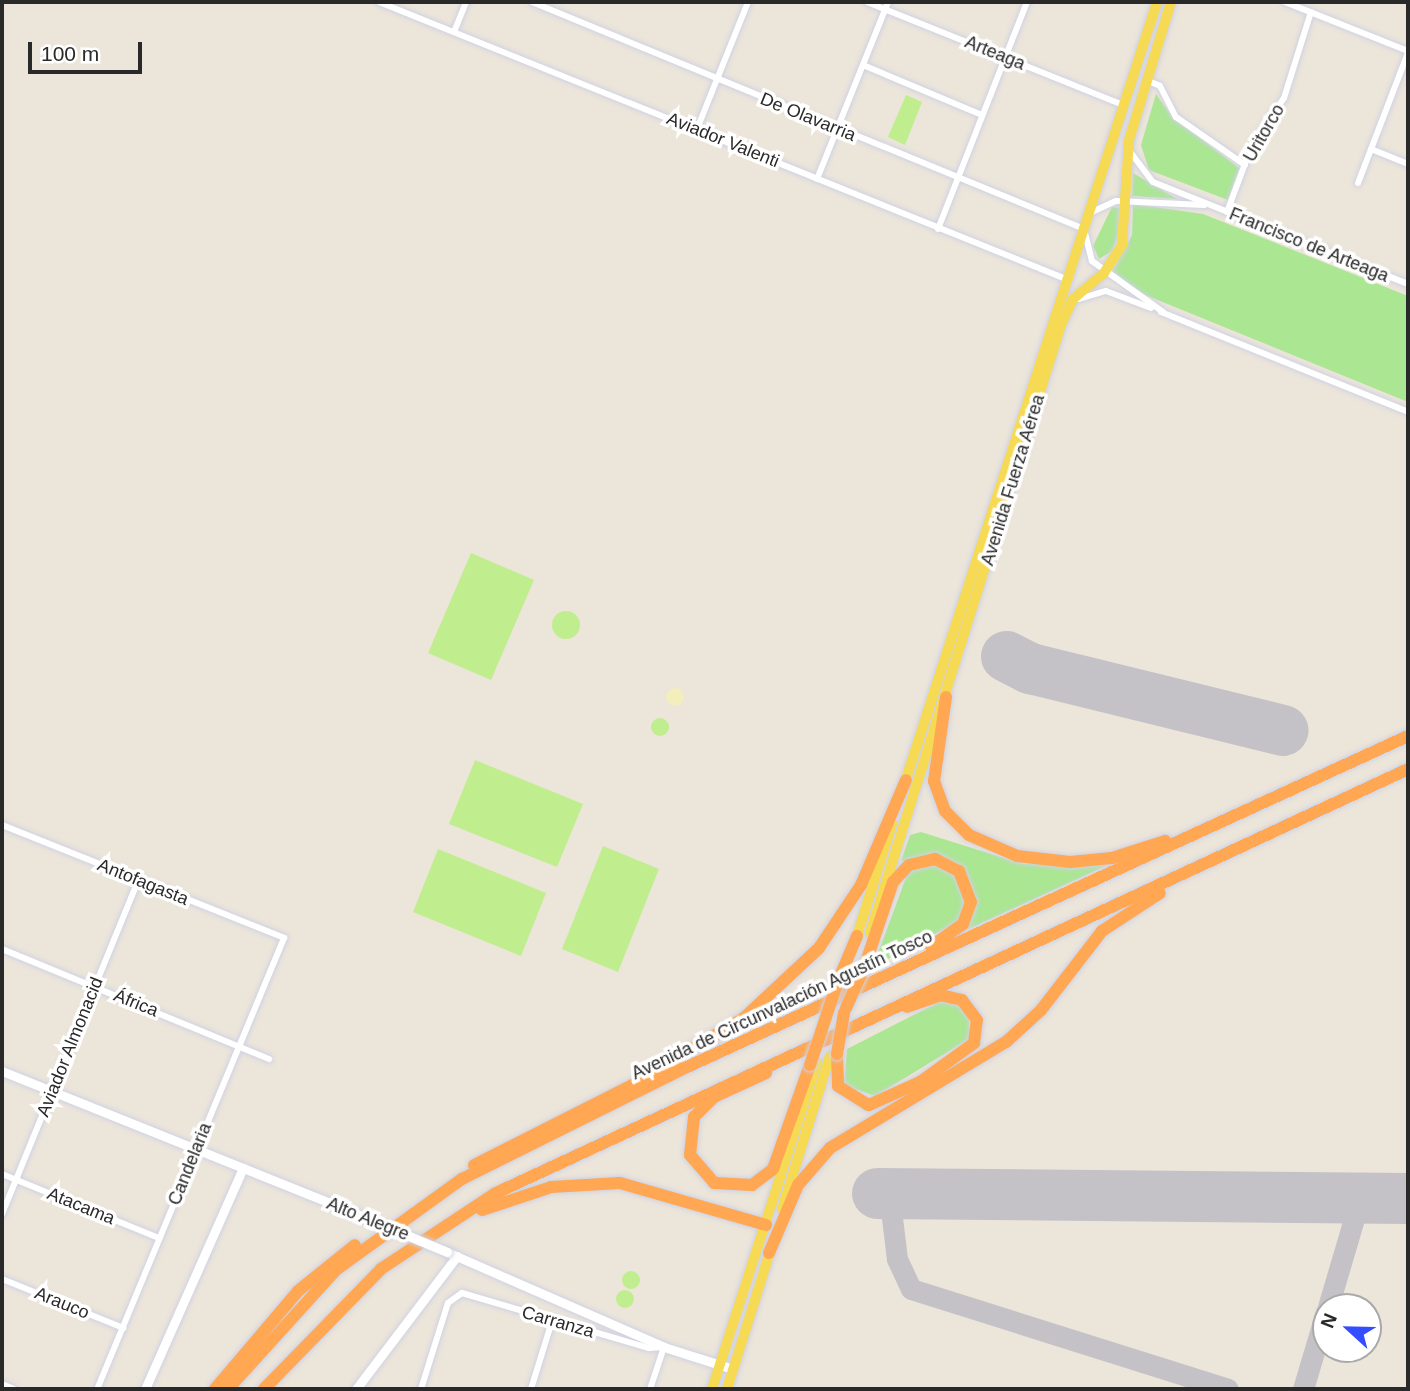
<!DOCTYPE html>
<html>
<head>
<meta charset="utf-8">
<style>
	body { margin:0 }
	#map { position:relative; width:1410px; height:1391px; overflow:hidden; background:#ece5da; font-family:Arial,sans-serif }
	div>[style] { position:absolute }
	.green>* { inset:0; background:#abe693 }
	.sand>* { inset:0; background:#f3eebb }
	.round { border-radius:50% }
	.pitch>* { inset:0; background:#c0ee8e }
	.taxiway>* { height:21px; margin:-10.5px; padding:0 10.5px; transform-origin:10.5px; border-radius:10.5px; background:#c4c2c7 }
	.runway>* { height:51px; margin:-25.5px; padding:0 25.5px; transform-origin:25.5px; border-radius:25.5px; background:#c4c2c7 }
	.roads { filter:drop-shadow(0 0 2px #cfd2e3) drop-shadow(0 0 2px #cfd2e3) }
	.street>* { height:6px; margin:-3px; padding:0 3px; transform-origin:3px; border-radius:3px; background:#fff }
	.secondary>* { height:9px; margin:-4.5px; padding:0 4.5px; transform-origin:4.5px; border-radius:4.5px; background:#fff }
	.primary>* { height:10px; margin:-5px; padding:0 5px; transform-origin:5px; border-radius:5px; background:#f7da54 }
	.highway>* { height:12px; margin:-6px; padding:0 6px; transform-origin:6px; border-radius:6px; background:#ffa752 }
	.bridges { filter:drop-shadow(0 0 2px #cfd2e3) drop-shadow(0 0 2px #cfd2e3) }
	.secondary-bridge>* { height:9px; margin:-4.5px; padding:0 4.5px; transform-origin:4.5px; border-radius:4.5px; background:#fff }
	.highway-bridge>* { height:12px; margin:-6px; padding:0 6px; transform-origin:6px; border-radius:6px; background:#ffa752 }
	span { translate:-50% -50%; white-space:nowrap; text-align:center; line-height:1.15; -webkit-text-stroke:7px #fff; paint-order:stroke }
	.street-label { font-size:18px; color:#292929 }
	.frame { position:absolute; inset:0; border:4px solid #292929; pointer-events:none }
	.north { position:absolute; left:1312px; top:1293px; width:70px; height:70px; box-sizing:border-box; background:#fff; border:2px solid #a9a9a9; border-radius:50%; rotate:292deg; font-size:19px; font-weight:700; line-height:28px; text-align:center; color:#292929 }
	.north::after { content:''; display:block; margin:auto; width:24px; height:32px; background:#344eff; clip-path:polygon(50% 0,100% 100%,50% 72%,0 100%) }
	.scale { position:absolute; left:28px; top:42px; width:114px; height:32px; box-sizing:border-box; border:4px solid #292929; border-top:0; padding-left:9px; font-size:21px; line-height:24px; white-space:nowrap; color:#292929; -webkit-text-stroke:5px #fff; paint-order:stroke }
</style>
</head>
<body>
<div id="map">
	<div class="green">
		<i style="clip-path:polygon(1156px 94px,1173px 118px,1239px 168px,1228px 200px,1149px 170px,1141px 145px)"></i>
		<i style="clip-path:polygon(1133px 173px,1177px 199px,1132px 196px)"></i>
		<i style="clip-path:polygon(1133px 204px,1203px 214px,1408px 296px,1408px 402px,1138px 292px,1113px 271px,1132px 235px)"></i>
		<i style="clip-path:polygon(1112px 207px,1121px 208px,1124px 220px,1112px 251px,1099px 259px,1093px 246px)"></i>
		<i style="clip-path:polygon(921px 832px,1023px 864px,1108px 865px,962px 932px,976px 899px,966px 872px,939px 855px,901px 861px,910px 835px)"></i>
		<i style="clip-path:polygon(934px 863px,955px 874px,966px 902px,959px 921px,873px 967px,908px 872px)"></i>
		<i style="clip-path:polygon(939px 1002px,959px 1005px,969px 1016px,969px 1039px,875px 1096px,844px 1085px,847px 1049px)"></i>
	</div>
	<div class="sand">
		<i class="round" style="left:666px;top:688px;width:18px;height:18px"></i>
	</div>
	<div class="pitch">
		<i style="clip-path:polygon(906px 95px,922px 102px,905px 145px,888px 137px)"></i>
		<i style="clip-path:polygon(471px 553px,534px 580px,491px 680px,428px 653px)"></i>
		<i class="round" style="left:552px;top:611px;width:28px;height:28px"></i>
		<i class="round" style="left:651px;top:718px;width:18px;height:18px"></i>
		<i style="clip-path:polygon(475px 760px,583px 804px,557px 867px,449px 824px)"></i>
		<i style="clip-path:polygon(603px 846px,659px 869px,618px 972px,562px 949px)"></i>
		<i style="clip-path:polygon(438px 849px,546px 893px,521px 956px,413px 912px)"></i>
		<i class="round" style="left:622px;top:1271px;width:18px;height:18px"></i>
		<i class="round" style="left:616px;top:1290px;width:18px;height:18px"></i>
	</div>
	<div class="taxiway">
		<i style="left:889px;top:1193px;width:66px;rotate:83.1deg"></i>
		<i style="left:897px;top:1259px;width:33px;rotate:65deg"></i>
		<i style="left:911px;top:1289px;width:332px;rotate:17.5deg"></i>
		<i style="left:1328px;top:1307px;width:114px;rotate:-73.6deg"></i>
		<i style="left:1303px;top:1389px;width:80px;rotate:-73.4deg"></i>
	</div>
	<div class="runway">
		<i style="left:1006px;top:656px;width:27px;rotate:27deg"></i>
		<i style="left:1030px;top:668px;width:260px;rotate:13.8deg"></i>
		<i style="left:877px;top:1193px;width:531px;rotate:0.54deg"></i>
	</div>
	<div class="roads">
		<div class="street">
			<i style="left:379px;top:2px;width:741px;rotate:21.96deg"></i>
			<i style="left:532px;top:2px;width:597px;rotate:22.35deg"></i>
			<i style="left:1084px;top:229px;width:33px;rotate:76deg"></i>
			<i style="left:1092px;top:261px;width:87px;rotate:35.7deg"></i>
			<i style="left:867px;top:2px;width:276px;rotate:21.9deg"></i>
			<i style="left:1285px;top:2px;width:132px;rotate:21.7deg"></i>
			<i style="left:454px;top:32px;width:32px;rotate:-68deg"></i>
			<i style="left:863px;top:65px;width:129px;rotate:22.8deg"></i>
			<i style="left:1146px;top:80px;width:15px;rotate:23deg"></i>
			<i style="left:1160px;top:86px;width:35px;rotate:63deg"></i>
			<i style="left:1176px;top:117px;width:84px;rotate:34.8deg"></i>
			<i style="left:697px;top:129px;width:137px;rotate:-68.1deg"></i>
			<i style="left:1371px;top:149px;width:40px;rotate:22deg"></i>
			<i style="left:1131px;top:153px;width:36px;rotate:53deg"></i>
			<i style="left:1153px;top:182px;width:275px;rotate:21.8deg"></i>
			<i style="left:817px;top:179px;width:191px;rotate:-68.1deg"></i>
			<i style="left:1358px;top:183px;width:139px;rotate:-69deg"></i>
			<i style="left:1092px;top:212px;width:26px;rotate:-25deg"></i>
			<i style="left:1116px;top:201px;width:88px;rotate:2.6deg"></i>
			<i style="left:1227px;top:212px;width:72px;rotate:-69.5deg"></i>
			<i style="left:1252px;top:145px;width:57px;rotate:-55.8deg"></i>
			<i style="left:1284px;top:98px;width:90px;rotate:-72.6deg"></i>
			<i style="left:938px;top:229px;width:244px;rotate:-68.6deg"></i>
			<i style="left:1079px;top:299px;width:28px;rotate:-17deg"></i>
			<i style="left:1106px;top:291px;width:48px;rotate:20.7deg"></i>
			<i style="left:1161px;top:312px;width:266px;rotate:22deg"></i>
			<i style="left:2px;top:825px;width:304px;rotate:21.8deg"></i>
			<i style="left:284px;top:938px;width:488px;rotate:112.5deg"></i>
			<i style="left:2px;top:949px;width:289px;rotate:22.4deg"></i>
			<i style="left:2px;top:1174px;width:170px;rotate:22.2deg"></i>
			<i style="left:2px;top:1214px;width:361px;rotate:-67.8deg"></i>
			<i style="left:2px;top:1279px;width:131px;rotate:22deg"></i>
			<i style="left:2px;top:1384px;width:13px;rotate:23deg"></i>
			<i style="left:421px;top:1389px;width:90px;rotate:-72.6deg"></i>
			<i style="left:448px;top:1303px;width:17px;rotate:-36deg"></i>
			<i style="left:462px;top:1293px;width:195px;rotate:16.4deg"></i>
			<i style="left:649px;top:1348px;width:15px;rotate:-4deg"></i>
			<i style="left:664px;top:1347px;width:44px;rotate:108.4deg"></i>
			<i style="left:531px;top:1389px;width:71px;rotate:-72.8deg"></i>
		</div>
		<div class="secondary">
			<i style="left:2px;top:1071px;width:367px;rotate:21.9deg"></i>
			<i style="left:447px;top:1252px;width:237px;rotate:23.6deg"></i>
			<i style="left:664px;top:1347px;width:72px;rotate:17.7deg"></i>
			<i style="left:145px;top:1389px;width:242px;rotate:-66.1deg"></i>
			<i style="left:356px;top:1389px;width:167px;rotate:-52.8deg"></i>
		</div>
		<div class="primary">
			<i style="left:904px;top:785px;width:823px;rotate:-72.09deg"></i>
			<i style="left:870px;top:933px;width:637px;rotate:-72.56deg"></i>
			<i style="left:1061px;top:325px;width:29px;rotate:-65deg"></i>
			<i style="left:1073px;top:299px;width:40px;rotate:-40deg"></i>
			<i style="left:1104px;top:273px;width:33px;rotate:-57deg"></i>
			<i style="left:1122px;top:245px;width:105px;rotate:-86.2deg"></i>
			<i style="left:1129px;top:140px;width:144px;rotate:-73.1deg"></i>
			<i style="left:855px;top:942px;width:124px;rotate:-72.6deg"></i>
			<i style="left:782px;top:1209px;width:160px;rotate:-72.6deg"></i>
			<i style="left:712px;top:1389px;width:343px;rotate:-72.2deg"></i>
			<i style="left:727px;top:1389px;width:151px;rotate:-72.6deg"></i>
		</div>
		<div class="highway">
			<i style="left:946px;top:697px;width:85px;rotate:98.1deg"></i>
			<i style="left:934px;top:781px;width:32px;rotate:70deg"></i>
			<i style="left:945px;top:811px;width:34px;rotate:45deg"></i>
			<i style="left:969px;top:835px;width:52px;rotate:23.6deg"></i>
			<i style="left:1017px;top:856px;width:53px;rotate:6.5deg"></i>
			<i style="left:1070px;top:862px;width:42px;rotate:-5.4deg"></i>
			<i style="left:1112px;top:858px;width:56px;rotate:-17.8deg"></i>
			<i style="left:864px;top:968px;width:91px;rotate:-71.4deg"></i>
			<i style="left:893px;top:882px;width:23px;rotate:-47deg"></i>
			<i style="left:909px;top:865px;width:27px;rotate:-13deg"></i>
			<i style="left:935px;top:859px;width:27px;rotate:27deg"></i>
			<i style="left:959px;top:871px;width:33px;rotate:69deg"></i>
			<i style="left:971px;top:902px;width:23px;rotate:110deg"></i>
			<i style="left:963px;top:924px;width:39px;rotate:145deg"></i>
			<i style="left:838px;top:981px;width:49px;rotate:-67.1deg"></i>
			<i style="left:837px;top:1054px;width:32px;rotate:88deg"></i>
			<i style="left:838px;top:1086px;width:36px;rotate:32deg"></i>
			<i style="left:869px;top:1105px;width:56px;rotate:-24.3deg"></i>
			<i style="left:920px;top:1082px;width:67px;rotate:-35.8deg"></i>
			<i style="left:974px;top:1043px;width:23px;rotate:-83deg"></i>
			<i style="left:977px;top:1020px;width:25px;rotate:-127deg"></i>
			<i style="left:962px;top:1000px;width:22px;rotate:-167deg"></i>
			<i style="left:941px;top:995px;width:36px;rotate:161deg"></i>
			<i style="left:668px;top:1063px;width:88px;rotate:-30.6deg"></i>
			<i style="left:744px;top:1018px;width:103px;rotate:-43deg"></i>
			<i style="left:819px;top:948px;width:76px;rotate:-56.3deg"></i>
			<i style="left:861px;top:885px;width:114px;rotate:-66.8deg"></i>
			<i style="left:766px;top:1073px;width:57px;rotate:155.2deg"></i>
			<i style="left:714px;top:1097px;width:28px;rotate:135deg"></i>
			<i style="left:694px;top:1117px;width:38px;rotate:96deg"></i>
			<i style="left:690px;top:1155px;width:37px;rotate:49deg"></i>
			<i style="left:714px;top:1183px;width:38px;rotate:3deg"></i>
			<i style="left:752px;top:1185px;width:26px;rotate:-37deg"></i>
			<i style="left:773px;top:1169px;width:110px;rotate:-70.4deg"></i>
			<i style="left:474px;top:1165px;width:226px;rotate:-26.8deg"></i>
			<i style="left:482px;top:1210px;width:73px;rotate:-18.4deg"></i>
			<i style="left:551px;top:1187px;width:69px;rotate:-3.3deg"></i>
			<i style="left:620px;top:1183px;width:152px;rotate:16deg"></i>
			<i style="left:769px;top:1253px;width:74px;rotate:-66.9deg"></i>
			<i style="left:798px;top:1185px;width:49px;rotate:-49.1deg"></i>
			<i style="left:830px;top:1148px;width:205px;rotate:-31.1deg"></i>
			<i style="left:1006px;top:1042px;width:47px;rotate:-42.4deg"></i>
			<i style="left:1041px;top:1010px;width:100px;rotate:-52.3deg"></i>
			<i style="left:1102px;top:931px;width:69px;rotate:-33.2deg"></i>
			<i style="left:215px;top:1389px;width:128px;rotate:-49.7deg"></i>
			<i style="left:298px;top:1291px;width:73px;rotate:-38.9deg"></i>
			<i style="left:228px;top:1389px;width:162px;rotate:-47.8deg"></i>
			<i style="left:337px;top:1269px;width:154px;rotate:-35.8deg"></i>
			<i style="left:462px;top:1179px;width:251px;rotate:-26.5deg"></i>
			<i style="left:687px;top:1067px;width:793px;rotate:-24.66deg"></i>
			<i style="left:264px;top:1389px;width:168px;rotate:-45.7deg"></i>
			<i style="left:381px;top:1269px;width:138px;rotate:-33.5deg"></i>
			<i style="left:496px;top:1193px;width:1006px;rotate:-24.93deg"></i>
		</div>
	</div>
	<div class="bridges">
		<div class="secondary-bridge">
			<i style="left:342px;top:1208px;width:114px;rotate:22.7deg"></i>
		</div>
		<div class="highway-bridge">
			<i style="left:846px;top:1008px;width:44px;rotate:-65.8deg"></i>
			<i style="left:837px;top:1054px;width:42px;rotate:-80.3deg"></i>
			<i style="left:810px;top:1065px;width:89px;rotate:-71.6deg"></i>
		</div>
	</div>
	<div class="street-label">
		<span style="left:995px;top:53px;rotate:22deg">Arteaga</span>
		<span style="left:808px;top:117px;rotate:22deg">De Olavarria</span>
		<span style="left:1264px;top:133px;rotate:-60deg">Uritorco</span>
		<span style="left:723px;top:140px;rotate:22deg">Aviador Valenti</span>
		<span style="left:1309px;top:245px;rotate:22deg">Francisco de Arteaga</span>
		<span style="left:1013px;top:480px;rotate:-73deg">Avenida Fuerza Aérea</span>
		<span style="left:143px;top:882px;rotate:22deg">Antofagasta</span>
		<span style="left:136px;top:1003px;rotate:22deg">África</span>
		<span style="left:782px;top:1005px;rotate:-25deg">Avenida de Circunvalación Agustín Tosco</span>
		<span style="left:70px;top:1047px;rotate:-68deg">Aviador Almonacid</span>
		<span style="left:190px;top:1164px;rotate:-68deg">Candelaria</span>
		<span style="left:81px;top:1206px;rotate:22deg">Atacama</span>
		<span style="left:368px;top:1219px;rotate:22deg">Alto Alegre</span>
		<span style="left:62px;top:1303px;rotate:22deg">Arauco</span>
		<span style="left:558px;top:1322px;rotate:16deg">Carranza</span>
	</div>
	<div class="frame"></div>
	<div class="north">N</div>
	<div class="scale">100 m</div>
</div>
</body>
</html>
